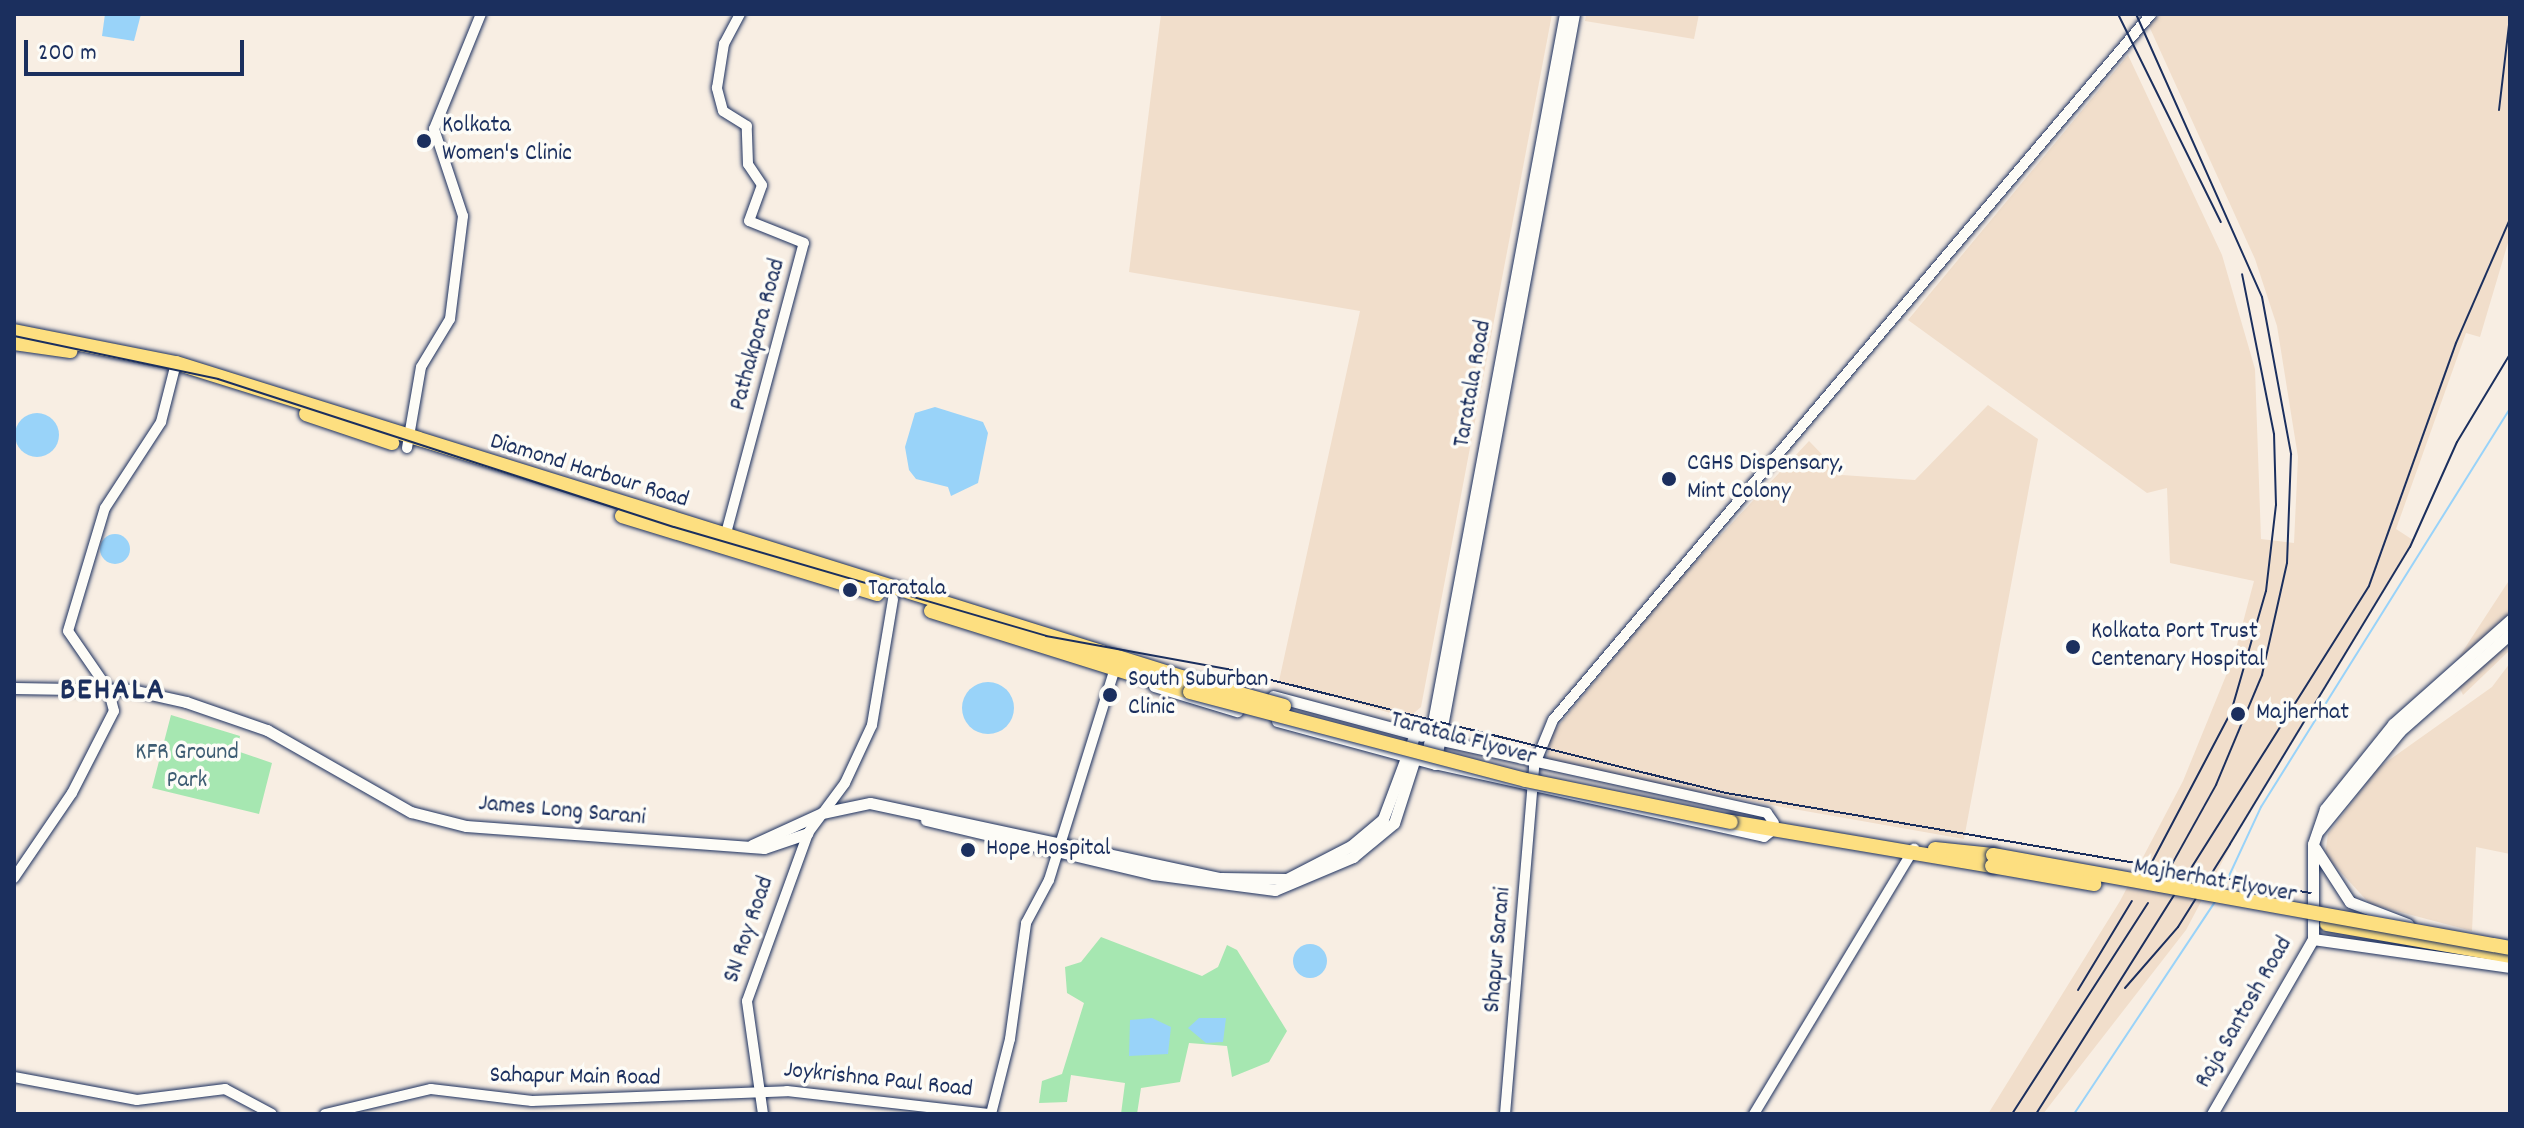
<!DOCTYPE html>
<html>
<head>
<meta charset="utf-8">
<style>
	body { margin:0 }
	#map { position:relative; width:2524px; height:1128px; overflow:hidden; background:#f8eee3; font-family:Dekko,sans-serif }
	div>[style] { position:absolute }
	.built>* { inset:0; background:#f1decb }
	.green>* { inset:0; background:#a6e7b1 }
	.water>* { inset:0; background:#99d3f9 }
	.round { border-radius:50% }
	.stream>* { height:2px; margin:-1px; padding:0 1px; transform-origin:1px; border-radius:1px; background:#99d3f9 }
	.roads { filter:drop-shadow(0 0 2px #1b2f5e) drop-shadow(0 0 2px #1b2f5e) }
	.tertiary>* { height:10px; margin:-5px; padding:0 5px; transform-origin:5px; border-radius:5px; background:#fdfcf7 }
	.secondary>* { height:11px; margin:-5.5px; padding:0 5.5px; transform-origin:5.5px; border-radius:5.5px; background:#fdfcf7 }
	.trunk>* { height:14px; margin:-7px; padding:0 7px; transform-origin:7px; border-radius:7px; background:#fddf80 }
	.rail>* { height:2px; margin:-1px; padding:0 1px; transform-origin:1px; border-radius:1px; background:#1b2f5e }
	.bridges { filter:drop-shadow(0 0 2px #1b2f5e) drop-shadow(0 0 2px #1b2f5e) }
	.trunk-bridge>* { height:14px; margin:-7px; padding:0 7px; transform-origin:7px; border-radius:7px; background:#fddf80 }
	.dots>* { width:22px; height:22px; translate:-50% -50%; box-sizing:border-box; border:4px solid #fdfcf7; border-radius:50% }
	span { translate:-50% -50%; white-space:nowrap; text-align:center; line-height:1.15; -webkit-text-stroke:7px #fdfcf7; paint-order:stroke }
	.poi-label { font-size:24px; color:#1b2f5e }
	.left { translate:0 -50%; text-align:left }
	.street-label { font-size:24px; color:#1b2f5e }
	.park-label { font-size:24px; color:#3e5d73 }
	.district-label { font-size:32px; color:#1b2f5e; font-weight:700; letter-spacing:2px }
	.frame { position:absolute; inset:0; border:16px solid #1b2f5e; pointer-events:none }
	.scale { position:absolute; left:24px; top:40px; width:220px; height:36px; box-sizing:border-box; border:4px solid #1b2f5e; border-top:0; padding-left:10px; font-size:24px; line-height:28px; white-space:nowrap; color:#1b2f5e; -webkit-text-stroke:6px #fdfcf7; paint-order:stroke }
</style>
</head>
<body>
<div id="map">
	<div class="built">
		<i style="clip-path:polygon(1161px 14px,1552px 14px,1421px 707px,1408px 718px,1279px 681px,1360px 311px,1129px 272px)"></i>
		<i style="clip-path:polygon(1586px 14px,1699px 14px,1694px 39px,1585px 21px)"></i>
		<i style="clip-path:polygon(2160px 14px,2510px 14px,2510px 236px,2480px 337px,2466px 333px,2396px 529px,2413px 540px,2248px 813px,2186px 930px,2043px 1114px,1988px 1114px,2120px 901px,2183px 781px,2234px 656px,2254px 581px,2170px 563px,2167px 488px,2147px 493px,1908px 320px,2128px 55px,2222px 255px,2255px 369px,2261px 539px,2294px 543px,2298px 457px,2277px 326px,2255px 259px,2149px 26px)"></i>
		<i style="clip-path:polygon(1988px 405px,2038px 439px,1964px 839px,1556px 767px,1547px 759px,1550px 736px,1672px 587px,1809px 441px,1842px 475px,1915px 480px)"></i>
		<i style="clip-path:polygon(2510px 579px,2510px 650px,2463px 695px,2453px 674px,2457px 660px)"></i>
		<i style="clip-path:polygon(2510px 663px,2510px 854px,2476px 847px,2472px 931px,2370px 904px,2325px 855px,2328px 834px,2378px 768px,2492px 687px)"></i>
	</div>
	<div class="green">
		<i style="clip-path:polygon(171px 715px,240px 736px,237px 751px,272px 763px,259px 814px,152px 788px)"></i>
		<i style="clip-path:polygon(1101px 937px,1202px 976px,1218px 967px,1227px 945px,1237px 950px,1287px 1031px,1269px 1062px,1232px 1077px,1227px 1046px,1189px 1043px,1180px 1082px,1141px 1088px,1137px 1114px,1121px 1114px,1125px 1083px,1071px 1075px,1067px 1102px,1039px 1103px,1042px 1081px,1062px 1074px,1084px 1003px,1067px 993px,1065px 967px,1081px 962px)"></i>
	</div>
	<div class="water">
		<i style="clip-path:polygon(105px 14px,141px 14px,134px 41px,102px 36px)"></i>
		<i style="clip-path:polygon(935px 407px,983px 422px,988px 433px,978px 483px,951px 496px,948px 487px,916px 479px,909px 470px,905px 447px,915px 413px)"></i>
		<i class="round" style="left:15px;top:413px;width:44px;height:44px"></i>
		<i class="round" style="left:100px;top:534px;width:30px;height:30px"></i>
		<i class="round" style="left:962px;top:682px;width:52px;height:52px"></i>
		<i class="round" style="left:1293px;top:944px;width:34px;height:34px"></i>
		<i style="clip-path:polygon(1152px 1018px,1171px 1027px,1168px 1054px,1129px 1056px,1130px 1020px)"></i>
		<i style="clip-path:polygon(1199px 1018px,1226px 1018px,1223px 1042px,1206px 1043px,1188px 1028px)"></i>
	</div>
	<div class="stream">
		<i style="left:2222px;top:891px;width:93px;rotate:-65.1deg"></i>
		<i style="left:2261px;top:807px;width:469px;rotate:-58deg"></i>
		<i style="left:2074px;top:1114px;width:255px;rotate:-56.4deg"></i>
	</div>
	<div class="roads">
		<div class="tertiary">
			<i style="left:407px;top:448px;width:82px;rotate:-80.2deg"></i>
			<i style="left:421px;top:367px;width:56px;rotate:-58.9deg"></i>
			<i style="left:450px;top:319px;width:104px;rotate:-82.8deg"></i>
			<i style="left:463px;top:216px;width:92px;rotate:-108.4deg"></i>
			<i style="left:434px;top:129px;width:124px;rotate:-67.8deg"></i>
			<i style="left:725px;top:537px;width:304px;rotate:-75deg"></i>
			<i style="left:804px;top:243px;width:59px;rotate:-158.2deg"></i>
			<i style="left:749px;top:221px;width:38px;rotate:-70deg"></i>
			<i style="left:762px;top:185px;width:25px;rotate:-124deg"></i>
			<i style="left:748px;top:164px;width:38px;rotate:-92deg"></i>
			<i style="left:747px;top:126px;width:28px;rotate:-148deg"></i>
			<i style="left:723px;top:111px;width:24px;rotate:-105deg"></i>
			<i style="left:717px;top:88px;width:45px;rotate:-81deg"></i>
			<i style="left:724px;top:44px;width:34px;rotate:-62deg"></i>
			<i style="left:1438px;top:740px;width:337px;rotate:12.5deg"></i>
			<i style="left:1767px;top:813px;width:12px;rotate:55deg"></i>
			<i style="left:1435px;top:764px;width:337px;rotate:12.5deg"></i>
			<i style="left:1764px;top:837px;width:11px;rotate:-38deg"></i>
			<i style="left:14px;top:878px;width:103px;rotate:-55.7deg"></i>
			<i style="left:72px;top:793px;width:92px;rotate:-62.9deg"></i>
			<i style="left:114px;top:711px;width:23px;rotate:-105deg"></i>
			<i style="left:108px;top:689px;width:70px;rotate:-124.6deg"></i>
			<i style="left:68px;top:631px;width:128px;rotate:-73.3deg"></i>
			<i style="left:105px;top:508px;width:103px;rotate:-56.9deg"></i>
			<i style="left:161px;top:422px;width:61px;rotate:-75.7deg"></i>
			<i style="left:14px;top:1077px;width:125px;rotate:10.6deg"></i>
			<i style="left:137px;top:1100px;width:89px;rotate:-7.1deg"></i>
			<i style="left:225px;top:1089px;width:53px;rotate:28deg"></i>
			<i style="left:325px;top:1114px;width:109px;rotate:-13.3deg"></i>
			<i style="left:431px;top:1089px;width:102px;rotate:6.8deg"></i>
			<i style="left:532px;top:1101px;width:255px;rotate:-2.2deg"></i>
			<i style="left:787px;top:1091px;width:203px;rotate:6.5deg"></i>
			<i style="left:763px;top:1114px;width:114px;rotate:-98.1deg"></i>
			<i style="left:747px;top:1001px;width:179px;rotate:-70deg"></i>
			<i style="left:808px;top:833px;width:62px;rotate:-53.5deg"></i>
			<i style="left:845px;top:783px;width:64px;rotate:-65deg"></i>
			<i style="left:872px;top:725px;width:128px;rotate:-80.5deg"></i>
			<i style="left:991px;top:1114px;width:77px;rotate:-75.8deg"></i>
			<i style="left:1010px;top:1039px;width:117px;rotate:-82.1deg"></i>
			<i style="left:1026px;top:923px;width:49px;rotate:-61.9deg"></i>
			<i style="left:1049px;top:880px;width:225px;rotate:-72.7deg"></i>
			<i style="left:1505px;top:1114px;width:349px;rotate:-85.2deg"></i>
			<i style="left:1534px;top:766px;width:50px;rotate:-67.6deg"></i>
			<i style="left:1553px;top:720px;width:925px;rotate:-49.73deg"></i>
			<i style="left:1754px;top:1114px;width:310px;rotate:-58.9deg"></i>
		</div>
		<div class="secondary">
			<i style="left:1154px;top:686px;width:87px;rotate:16.8deg"></i>
			<i style="left:14px;top:688px;width:118px;rotate:1deg"></i>
			<i style="left:132px;top:690px;width:55px;rotate:12.5deg"></i>
			<i style="left:186px;top:702px;width:86px;rotate:19.1deg"></i>
			<i style="left:267px;top:730px;width:166px;rotate:29.7deg"></i>
			<i style="left:411px;top:812px;width:57px;rotate:14.3deg"></i>
			<i style="left:466px;top:826px;width:299px;rotate:4.2deg"></i>
			<i style="left:764px;top:848px;width:46px;rotate:-18.8deg"></i>
			<i style="left:1273px;top:696px;width:154px;rotate:15deg"></i>
			<i style="left:1277px;top:721px;width:164px;rotate:15.2deg"></i>
			<i style="left:1435px;top:764px;width:763px;rotate:-79.5deg"></i>
			<i style="left:1426px;top:760px;width:759px;rotate:-79.45deg"></i>
			<i style="left:926px;top:820px;width:233px;rotate:13.4deg"></i>
			<i style="left:1153px;top:874px;width:123px;rotate:7.5deg"></i>
			<i style="left:1275px;top:890px;width:85px;rotate:-22.9deg"></i>
			<i style="left:1353px;top:857px;width:53px;rotate:-39.7deg"></i>
			<i style="left:1394px;top:823px;width:75px;rotate:-72.1deg"></i>
			<i style="left:2319px;top:830px;width:128px;rotate:-50.7deg"></i>
			<i style="left:2400px;top:731px;width:147px;rotate:-41.4deg"></i>
			<i style="left:752px;top:845px;width:77px;rotate:-24.6deg"></i>
			<i style="left:822px;top:813px;width:49px;rotate:-11.8deg"></i>
			<i style="left:870px;top:803px;width:359px;rotate:12.1deg"></i>
			<i style="left:1221px;top:878px;width:66px;rotate:0.9deg"></i>
			<i style="left:1287px;top:879px;width:72px;rotate:-27.3deg"></i>
			<i style="left:1351px;top:846px;width:42px;rotate:-40.2deg"></i>
			<i style="left:1383px;top:819px;width:91px;rotate:-69.4deg"></i>
			<i style="left:2315px;top:848px;width:64px;rotate:57.1deg"></i>
			<i style="left:2350px;top:902px;width:62px;rotate:20.8deg"></i>
			<i style="left:2313px;top:939px;width:199px;rotate:8.1deg"></i>
			<i style="left:2212px;top:1114px;width:202px;rotate:-60deg"></i>
			<i style="left:2313px;top:939px;width:95px;rotate:-90deg"></i>
			<i style="left:2313px;top:844px;width:37px;rotate:-71deg"></i>
			<i style="left:2325px;top:809px;width:109px;rotate:-51.3deg"></i>
			<i style="left:2393px;top:724px;width:157px;rotate:-41.6deg"></i>
		</div>
		<div class="trunk">
			<i style="left:14px;top:331px;width:165px;rotate:11.2deg"></i>
			<i style="left:176px;top:363px;width:1077px;rotate:17.34deg"></i>
			<i style="left:14px;top:343px;width:57px;rotate:8.1deg"></i>
			<i style="left:306px;top:414px;width:91px;rotate:18.6deg"></i>
			<i style="left:622px;top:516px;width:267px;rotate:17deg"></i>
			<i style="left:931px;top:611px;width:271px;rotate:17.4deg"></i>
			<i style="left:1731px;top:822px;width:265px;rotate:9.6deg"></i>
			<i style="left:1935px;top:849px;width:58px;rotate:5.9deg"></i>
			<i style="left:2327px;top:924px;width:186px;rotate:9.9deg"></i>
		</div>
	</div>
	<div class="rail">
		<i style="left:2118px;top:14px;width:232px;rotate:63.7deg"></i>
		<i style="left:2136px;top:14px;width:310px;rotate:66deg"></i>
		<i style="left:2262px;top:297px;width:160px;rotate:79.5deg"></i>
		<i style="left:2291px;top:454px;width:109px;rotate:92.1deg"></i>
		<i style="left:2287px;top:563px;width:115px;rotate:102.6deg"></i>
		<i style="left:2262px;top:675px;width:119px;rotate:112.7deg"></i>
		<i style="left:2216px;top:785px;width:111px;rotate:119.1deg"></i>
		<i style="left:2499px;top:110px;width:94px;rotate:-83.3deg"></i>
		<i style="left:14px;top:336px;width:208px;rotate:11.9deg"></i>
		<i style="left:218px;top:379px;width:479px;rotate:18deg"></i>
		<i style="left:674px;top:527px;width:388px;rotate:16.3deg"></i>
		<i style="left:1046px;top:636px;width:184px;rotate:10.3deg"></i>
		<i style="left:1227px;top:669px;width:514px;rotate:13.96deg"></i>
		<i style="left:1726px;top:793px;width:593px;rotate:9.7deg"></i>
		<i style="left:2143px;top:879px;width:189px;rotate:-62.2deg"></i>
		<i style="left:2231px;top:712px;width:126px;rotate:-73.9deg"></i>
		<i style="left:2266px;top:591px;width:87px;rotate:-83.4deg"></i>
		<i style="left:2276px;top:505px;width:71px;rotate:-91.6deg"></i>
		<i style="left:2274px;top:434px;width:163px;rotate:-101.3deg"></i>
		<i style="left:2125px;top:988px;width:81px;rotate:-49deg"></i>
		<i style="left:2178px;top:927px;width:98px;rotate:-57.9deg"></i>
		<i style="left:2230px;top:844px;width:347px;rotate:-58.8deg"></i>
		<i style="left:2410px;top:547px;width:115px;rotate:-65.9deg"></i>
		<i style="left:2457px;top:442px;width:103px;rotate:-58.9deg"></i>
		<i style="left:2078px;top:990px;width:104px;rotate:-58.8deg"></i>
		<i style="left:2012px;top:1114px;width:251px;rotate:-57.2deg"></i>
		<i style="left:2036px;top:1114px;width:624px;rotate:-57.76deg"></i>
		<i style="left:2369px;top:586px;width:258px;rotate:-70.3deg"></i>
		<i style="left:2456px;top:343px;width:135px;rotate:-66.5deg"></i>
	</div>
	<div class="bridges">
		<div class="trunk-bridge">
			<i style="left:1204px;top:684px;width:83px;rotate:15.4deg"></i>
			<i style="left:1190px;top:692px;width:347px;rotate:14.7deg"></i>
			<i style="left:1526px;top:780px;width:209px;rotate:11.6deg"></i>
			<i style="left:1993px;top:855px;width:525px;rotate:10.2deg"></i>
			<i style="left:1992px;top:866px;width:104px;rotate:10deg"></i>
		</div>
	</div>
	<div class="dots">
		<i style="left:424px;top:141px;background:#1b2f5e"></i>
		<i style="left:1669px;top:479px;background:#1b2f5e"></i>
		<i style="left:850px;top:590px;background:#1b2f5e"></i>
		<i style="left:2073px;top:647px;background:#1b2f5e"></i>
		<i style="left:1110px;top:695px;background:#1b2f5e"></i>
		<i style="left:2238px;top:714px;background:#1b2f5e"></i>
		<i style="left:968px;top:850px;background:#1b2f5e"></i>
	</div>
	<div class="poi-label">
		<span class="left" style="left:442px;top:141px">Kolkata<br>Women's Clinic</span>
		<span class="left" style="left:1687px;top:479px">CGHS Dispensary,<br>Mint Colony</span>
		<span class="left" style="left:868px;top:590px">Taratala</span>
		<span class="left" style="left:2091px;top:647px">Kolkata Port Trust<br>Centenary Hospital</span>
		<span class="left" style="left:1128px;top:695px">South Suburban<br>Clinic</span>
		<span class="left" style="left:2256px;top:714px">Majherhat</span>
		<span class="left" style="left:986px;top:850px">Hope Hospital</span>
	</div>
	<div class="street-label">
		<span style="left:759px;top:335px;rotate:-75deg">Pathakpara Road</span>
		<span style="left:1474px;top:384px;rotate:-80deg">Taratala Road</span>
		<span style="left:589px;top:472px;rotate:17deg">Diamond Harbour Road</span>
		<span style="left:1463px;top:740px;rotate:15deg">Taratala Flyover</span>
		<span style="left:562px;top:812px;rotate:5deg">James Long Sarani</span>
		<span style="left:2215px;top:882px;rotate:10deg">Majherhat Flyover</span>
		<span style="left:750px;top:930px;rotate:-71deg">SN Roy Road</span>
		<span style="left:1499px;top:950px;rotate:-85deg">Shapur Sarani</span>
		<span style="left:2245px;top:1013px;rotate:-60deg">Raja Santosh Road</span>
		<span style="left:575px;top:1078px;rotate:1deg">Sahapur Main Road</span>
		<span style="left:878px;top:1081px;rotate:6deg">Joykrishna Paul Road</span>
	</div>
	<div class="park-label">
		<span style="left:187px;top:768px">KFR Ground<br>Park</span>
	</div>
	<div class="district-label">
		<span style="left:113px;top:692px">BEHALA</span>
	</div>
	<div class="frame"></div>
	<div class="scale">200 m</div>
</div>
</body>
</html>
